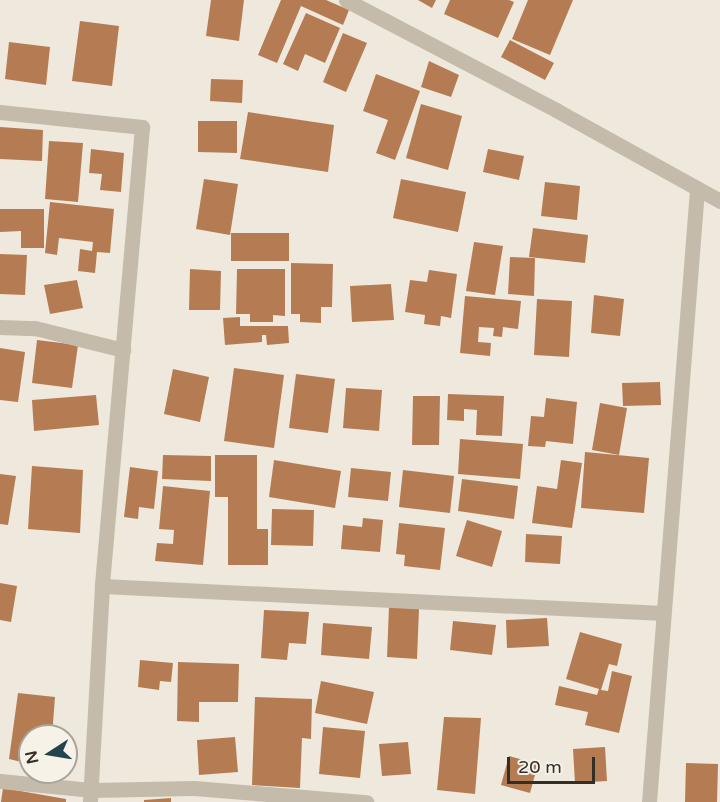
<!DOCTYPE html>
<html>
<head>
<meta charset="utf-8">
<style>
	body { margin:0 }
	#map { position:relative; width:720px; height:802px; overflow:hidden; background:#eee9dc; font-family:"Varela Round",sans-serif }
	div>[style] { position:absolute }
	.building>* { inset:0; background:#b57c53 }
	.street>* { height:15px; margin:-7.5px; padding:0 7.5px; transform-origin:7.5px; border-radius:7.5px; background:#c5bbaa }
	span { translate:-50% -50%; white-space:nowrap; text-align:center; line-height:1.15; -webkit-text-stroke:4.5px #f7f2e8; paint-order:stroke }
	.north { position:absolute; left:18px; top:724px; width:60px; height:60px; box-sizing:border-box; background:#f7f2e8; border:2px solid #a9a49b; border-radius:50%; rotate:258deg; font-size:16px; font-weight:700; line-height:24px; text-align:center; color:#332e28 }
	.north::after { content:''; display:block; margin:auto; width:21px; height:27px; background:#23444f; clip-path:polygon(50% 0,100% 100%,50% 72%,0 100%) }
	.scale { position:absolute; left:507px; top:757px; width:88px; height:27px; box-sizing:border-box; border:3px solid #332e28; border-top:0; padding-left:8px; font-size:18px; line-height:21px; white-space:nowrap; color:#332e28; -webkit-text-stroke:4px #f7f2e8; paint-order:stroke }
</style>
</head>
<body>
<div id="map">
	<div class="building">
		<i style="clip-path:polygon(211px 0,244px 0,239px 41px,206px 36px)"></i>
		<i style="clip-path:polygon(281px 0,326px 0,349px 10px,343px 25px,301px 6px,277px 63px,258px 55px)"></i>
		<i style="clip-path:polygon(418px 0,436px 0,432px 8px)"></i>
		<i style="clip-path:polygon(450px 0,509px 0,514px 2px,498px 38px,444px 14px)"></i>
		<i style="clip-path:polygon(528px 0,573px 0,550px 55px,512px 39px)"></i>
		<i style="clip-path:polygon(306px 13px,340px 28px,325px 63px,305px 54px,298px 71px,283px 64px)"></i>
		<i style="clip-path:polygon(80px 21px,119px 26px,112px 86px,72px 81px)"></i>
		<i style="clip-path:polygon(343px 33px,367px 43px,346px 92px,323px 82px)"></i>
		<i style="clip-path:polygon(510px 40px,554px 63px,545px 80px,501px 57px)"></i>
		<i style="clip-path:polygon(9px 42px,50px 47px,46px 85px,5px 79px)"></i>
		<i style="clip-path:polygon(429px 61px,459px 75px,451px 97px,421px 87px)"></i>
		<i style="clip-path:polygon(376px 74px,420px 91px,395px 160px,376px 153px,388px 120px,363px 111px)"></i>
		<i style="clip-path:polygon(211px 79px,243px 80px,242px 103px,210px 101px)"></i>
		<i style="clip-path:polygon(421px 104px,462px 116px,448px 170px,406px 158px)"></i>
		<i style="clip-path:polygon(248px 112px,334px 125px,328px 172px,240px 159px)"></i>
		<i style="clip-path:polygon(198px 121px,237px 121px,237px 153px,198px 152px)"></i>
		<i style="clip-path:polygon(0 127px,43px 130px,42px 161px,0 159px)"></i>
		<i style="clip-path:polygon(49px 141px,83px 143px,78px 202px,45px 199px)"></i>
		<i style="clip-path:polygon(91px 149px,124px 153px,121px 192px,100px 190px,102px 174px,89px 173px)"></i>
		<i style="clip-path:polygon(488px 149px,524px 156px,519px 180px,483px 172px)"></i>
		<i style="clip-path:polygon(204px 179px,238px 184px,230px 235px,196px 229px)"></i>
		<i style="clip-path:polygon(401px 179px,466px 192px,458px 232px,393px 218px)"></i>
		<i style="clip-path:polygon(545px 182px,580px 186px,577px 220px,541px 216px)"></i>
		<i style="clip-path:polygon(50px 202px,114px 209px,110px 253px,97px 252px,95px 273px,78px 271px,80px 249px,92px 251px,93px 242px,59px 238px,57px 255px,45px 253px)"></i>
		<i style="clip-path:polygon(0 209px,44px 209px,44px 248px,21px 248px,21px 231px,0 232px)"></i>
		<i style="clip-path:polygon(533px 228px,588px 235px,585px 263px,529px 257px)"></i>
		<i style="clip-path:polygon(231px 233px,289px 233px,289px 261px,231px 261px)"></i>
		<i style="clip-path:polygon(474px 242px,503px 246px,495px 295px,466px 291px)"></i>
		<i style="clip-path:polygon(0 254px,27px 255px,25px 295px,0 294px)"></i>
		<i style="clip-path:polygon(510px 257px,535px 258px,534px 296px,508px 294px)"></i>
		<i style="clip-path:polygon(291px 263px,333px 264px,332px 307px,321px 307px,321px 323px,300px 322px,300px 314px,291px 314px)"></i>
		<i style="clip-path:polygon(190px 269px,221px 271px,220px 310px,189px 310px)"></i>
		<i style="clip-path:polygon(237px 269px,285px 269px,285px 316px,273px 315px,273px 322px,250px 322px,250px 314px,236px 314px)"></i>
		<i style="clip-path:polygon(429px 270px,457px 274px,451px 318px,441px 316px,440px 326px,424px 324px,425px 315px,405px 312px,410px 280px,427px 282px)"></i>
		<i style="clip-path:polygon(77px 280px,83px 308px,50px 314px,44px 285px)"></i>
		<i style="clip-path:polygon(391px 284px,394px 320px,352px 322px,350px 286px)"></i>
		<i style="clip-path:polygon(594px 295px,624px 299px,620px 336px,591px 333px)"></i>
		<i style="clip-path:polygon(465px 296px,521px 301px,518px 329px,503px 327px,502px 337px,493px 336px,494px 328px,479px 327px,478px 342px,491px 343px,490px 356px,460px 353px)"></i>
		<i style="clip-path:polygon(537px 299px,572px 301px,569px 357px,534px 355px)"></i>
		<i style="clip-path:polygon(240px 317px,240px 326px,288px 326px,289px 343px,267px 345px,266px 335px,262px 335px,262px 342px,225px 345px,223px 318px)"></i>
		<i style="clip-path:polygon(37px 340px,78px 345px,72px 388px,32px 383px)"></i>
		<i style="clip-path:polygon(0 348px,25px 352px,18px 402px,0 400px)"></i>
		<i style="clip-path:polygon(234px 368px,284px 375px,274px 448px,224px 441px)"></i>
		<i style="clip-path:polygon(173px 369px,209px 377px,200px 422px,164px 414px)"></i>
		<i style="clip-path:polygon(296px 374px,335px 379px,328px 433px,289px 428px)"></i>
		<i style="clip-path:polygon(660px 382px,661px 405px,623px 406px,622px 383px)"></i>
		<i style="clip-path:polygon(346px 388px,382px 390px,379px 431px,343px 428px)"></i>
		<i style="clip-path:polygon(448px 394px,504px 396px,502px 436px,476px 435px,477px 410px,464px 409px,464px 421px,447px 420px)"></i>
		<i style="clip-path:polygon(96px 395px,99px 425px,34px 431px,32px 400px)"></i>
		<i style="clip-path:polygon(413px 396px,440px 396px,439px 445px,412px 445px)"></i>
		<i style="clip-path:polygon(546px 398px,577px 402px,573px 444px,546px 441px,545px 447px,528px 446px,531px 416px,544px 417px)"></i>
		<i style="clip-path:polygon(600px 403px,627px 408px,619px 455px,592px 450px)"></i>
		<i style="clip-path:polygon(460px 439px,523px 444px,520px 479px,458px 474px)"></i>
		<i style="clip-path:polygon(585px 452px,649px 458px,644px 513px,581px 508px)"></i>
		<i style="clip-path:polygon(163px 455px,211px 456px,211px 481px,162px 479px)"></i>
		<i style="clip-path:polygon(215px 455px,257px 455px,257px 529px,268px 529px,268px 565px,228px 565px,228px 497px,215px 497px)"></i>
		<i style="clip-path:polygon(274px 460px,341px 471px,335px 508px,269px 497px)"></i>
		<i style="clip-path:polygon(561px 460px,582px 463px,572px 528px,532px 523px,537px 486px,557px 489px)"></i>
		<i style="clip-path:polygon(32px 466px,83px 470px,80px 533px,28px 529px)"></i>
		<i style="clip-path:polygon(130px 467px,158px 471px,154px 509px,139px 507px,138px 519px,124px 517px)"></i>
		<i style="clip-path:polygon(351px 468px,391px 472px,388px 501px,348px 497px)"></i>
		<i style="clip-path:polygon(403px 470px,454px 476px,450px 513px,399px 507px)"></i>
		<i style="clip-path:polygon(0 474px,16px 476px,8px 525px,0 524px)"></i>
		<i style="clip-path:polygon(462px 479px,518px 486px,514px 519px,458px 511px)"></i>
		<i style="clip-path:polygon(163px 486px,210px 491px,203px 565px,155px 561px,157px 543px,173px 544px,174px 530px,159px 529px)"></i>
		<i style="clip-path:polygon(272px 509px,314px 510px,313px 546px,271px 545px)"></i>
		<i style="clip-path:polygon(363px 518px,383px 520px,380px 552px,341px 549px,343px 525px,362px 527px)"></i>
		<i style="clip-path:polygon(467px 520px,502px 531px,492px 567px,456px 556px)"></i>
		<i style="clip-path:polygon(399px 523px,445px 528px,440px 570px,404px 566px,405px 555px,396px 554px)"></i>
		<i style="clip-path:polygon(526px 534px,562px 536px,560px 564px,525px 562px)"></i>
		<i style="clip-path:polygon(0 583px,17px 586px,11px 622px,0 620px)"></i>
		<i style="clip-path:polygon(389px 607px,419px 609px,417px 659px,387px 657px)"></i>
		<i style="clip-path:polygon(264px 610px,309px 612px,306px 644px,289px 643px,287px 660px,261px 658px)"></i>
		<i style="clip-path:polygon(547px 618px,549px 646px,507px 648px,506px 620px)"></i>
		<i style="clip-path:polygon(453px 621px,496px 625px,492px 655px,450px 650px)"></i>
		<i style="clip-path:polygon(323px 623px,372px 627px,369px 659px,321px 655px)"></i>
		<i style="clip-path:polygon(580px 632px,622px 644px,617px 666px,609px 664px,601px 690px,608px 691px,612px 671px,632px 676px,619px 733px,585px 725px,588px 712px,555px 705px,559px 686px,597px 695px,599px 689px,566px 679px)"></i>
		<i style="clip-path:polygon(140px 660px,173px 663px,171px 682px,160px 681px,159px 690px,138px 687px)"></i>
		<i style="clip-path:polygon(178px 662px,239px 664px,238px 702px,199px 702px,199px 722px,177px 721px)"></i>
		<i style="clip-path:polygon(321px 681px,374px 692px,367px 724px,315px 713px)"></i>
		<i style="clip-path:polygon(18px 693px,55px 697px,52px 736px,30px 736px,30px 764px,9px 759px)"></i>
		<i style="clip-path:polygon(255px 697px,312px 699px,311px 739px,302px 738px,300px 788px,252px 785px)"></i>
		<i style="clip-path:polygon(444px 717px,481px 718px,475px 794px,437px 790px)"></i>
		<i style="clip-path:polygon(323px 727px,365px 731px,360px 778px,319px 774px)"></i>
		<i style="clip-path:polygon(235px 737px,238px 772px,199px 775px,197px 740px)"></i>
		<i style="clip-path:polygon(408px 742px,411px 774px,382px 776px,379px 744px)"></i>
		<i style="clip-path:polygon(605px 747px,607px 781px,575px 783px,573px 749px)"></i>
		<i style="clip-path:polygon(509px 756px,538px 764px,530px 793px,501px 785px)"></i>
		<i style="clip-path:polygon(686px 763px,718px 764px,717px 802px,685px 802px)"></i>
		<i style="clip-path:polygon(3px 788px,66px 799px,66px 802px,1px 802px)"></i>
		<i style="clip-path:polygon(171px 798px,171px 802px,144px 802px,144px 800px)"></i>
	</div>
	<div class="street">
		<i style="left:346px;top:0;width:237px;rotate:27.6deg"></i>
		<i style="left:556px;top:110px;width:188px;rotate:29deg"></i>
		<i style="left:0;top:112px;width:143px;rotate:6deg"></i>
		<i style="left:142px;top:127px;width:461px;rotate:95deg"></i>
		<i style="left:102px;top:586px;width:216px;rotate:93.2deg"></i>
		<i style="left:0;top:327px;width:35px;rotate:2deg"></i>
		<i style="left:35px;top:328px;width:91px;rotate:14deg"></i>
		<i style="left:102px;top:586px;width:562px;rotate:2.76deg"></i>
		<i style="left:0;top:781px;width:91px;rotate:5.6deg"></i>
		<i style="left:91px;top:790px;width:103px;rotate:-1.1deg"></i>
		<i style="left:194px;top:788px;width:173px;rotate:4.7deg"></i>
		<i style="left:649px;top:802px;width:615px;rotate:-85.52deg"></i>
	</div>
	<div class="north">N</div>
	<div class="scale">20 m</div>
</div>
</body>
</html>
